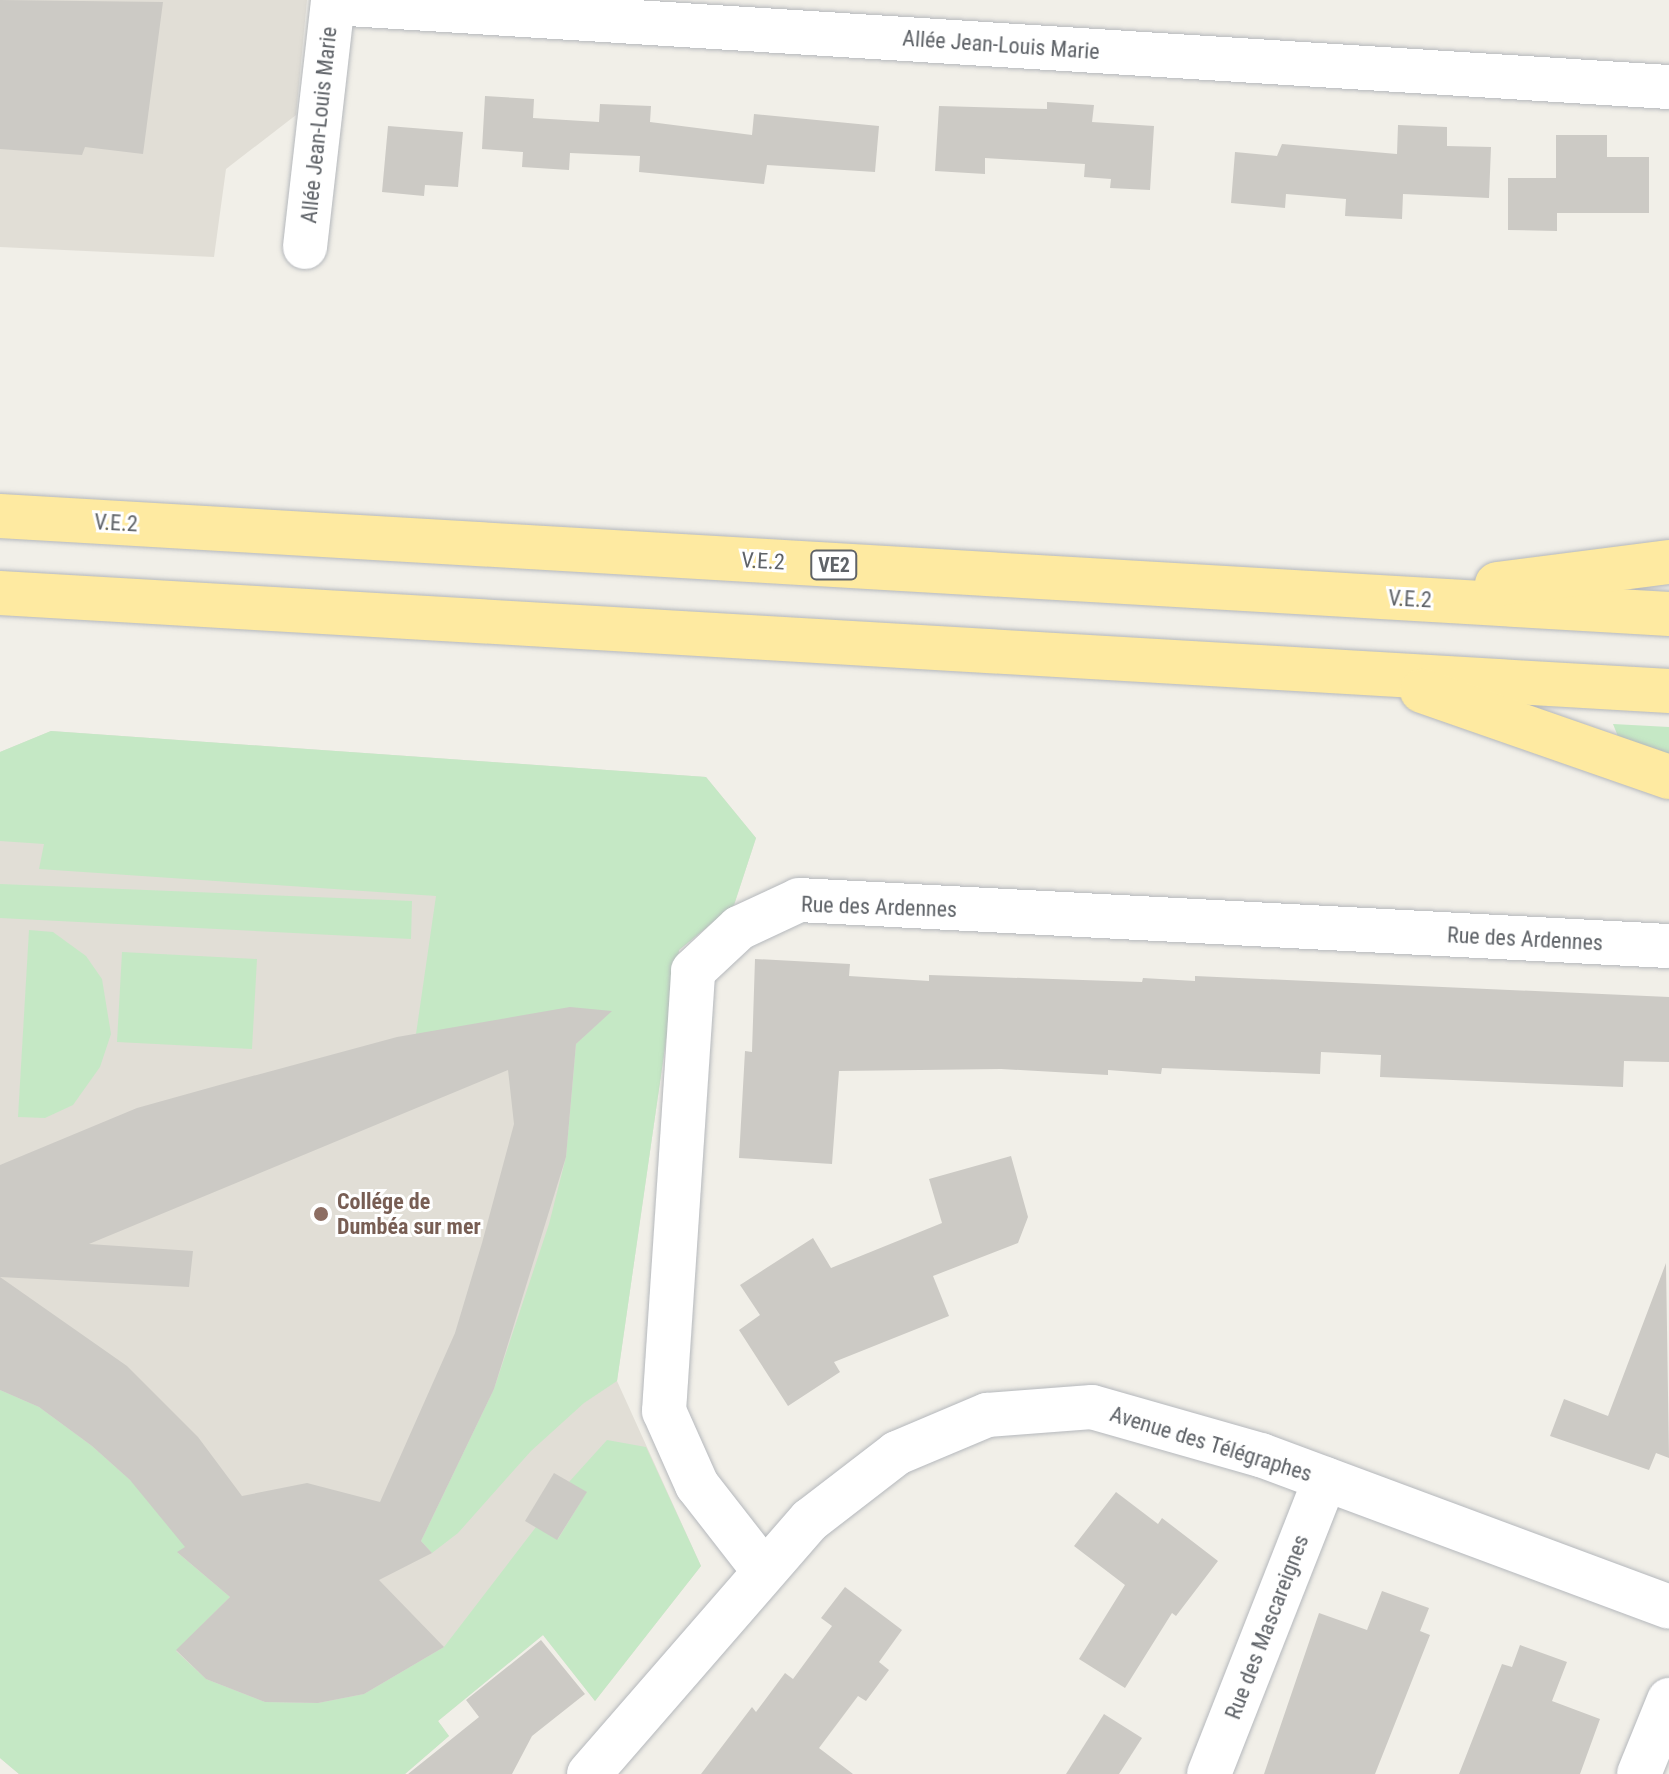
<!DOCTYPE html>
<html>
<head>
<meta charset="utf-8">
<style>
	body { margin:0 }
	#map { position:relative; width:1669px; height:1774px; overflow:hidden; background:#f1efe8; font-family:"Roboto Condensed",sans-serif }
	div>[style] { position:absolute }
	.education>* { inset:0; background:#e1ded6 }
	.green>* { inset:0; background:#c5e8c5 }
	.building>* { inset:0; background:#cccac5 }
	.roads { filter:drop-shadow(0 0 2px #b5b8bc) drop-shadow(0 0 2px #b5b8bc) }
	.minor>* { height:44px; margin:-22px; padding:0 22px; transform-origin:22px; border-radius:22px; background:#fff }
	.tertiary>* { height:44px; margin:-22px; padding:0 22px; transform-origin:22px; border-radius:22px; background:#fff }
	.trunk>* { height:44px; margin:-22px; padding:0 22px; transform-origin:22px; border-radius:22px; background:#feeaa1 }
	.dots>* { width:22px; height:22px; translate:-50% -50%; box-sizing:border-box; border:4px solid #fff; border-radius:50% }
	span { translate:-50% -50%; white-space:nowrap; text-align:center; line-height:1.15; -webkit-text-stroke:6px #fff; paint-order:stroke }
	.shield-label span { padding:2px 6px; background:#fff; border:2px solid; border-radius:6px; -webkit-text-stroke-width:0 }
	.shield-label { font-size:20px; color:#5f6368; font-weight:700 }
	.street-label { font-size:22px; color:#5f6368 }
	.education-label { font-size:22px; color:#785e54; font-weight:700 }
	.left { translate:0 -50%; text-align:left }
</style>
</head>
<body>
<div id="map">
	<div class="education">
		<i style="clip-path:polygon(0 0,307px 0,296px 115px,226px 169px,214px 257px,0 247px)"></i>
		<i style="clip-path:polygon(51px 731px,706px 777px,756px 838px,734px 905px,679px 950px,617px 1381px,701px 1566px,595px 1701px,543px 1635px,438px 1721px,449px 1736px,405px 1774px,19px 1774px,0 1758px,0 752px)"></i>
	</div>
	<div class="green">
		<i style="clip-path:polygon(1613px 724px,1669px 727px,1669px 757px,1619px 739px)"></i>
		<i style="clip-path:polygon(51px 731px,706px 777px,756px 838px,734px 905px,679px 950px,617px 1381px,584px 1403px,531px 1451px,458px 1533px,432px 1553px,421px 1541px,494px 1389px,549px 1224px,566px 1157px,576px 1044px,611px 1011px,416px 1034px,436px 896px,39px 869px,44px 844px,0 841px,0 752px)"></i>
		<i style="clip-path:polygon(0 884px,412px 901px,411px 939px,0 918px)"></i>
		<i style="clip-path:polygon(29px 930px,53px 932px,86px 956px,102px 979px,111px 1034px,100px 1067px,73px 1105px,45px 1118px,18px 1117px)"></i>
		<i style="clip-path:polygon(122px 952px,257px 959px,252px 1049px,117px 1042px)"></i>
		<i style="clip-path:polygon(0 1390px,39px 1407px,92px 1446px,196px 1539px,178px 1553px,230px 1597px,176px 1651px,206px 1679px,265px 1702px,318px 1703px,364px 1694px,444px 1647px,536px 1527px,558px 1539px,586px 1493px,569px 1482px,607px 1440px,646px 1447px,701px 1566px,595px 1701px,543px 1635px,438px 1721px,449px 1736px,405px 1774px,19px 1774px,0 1758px)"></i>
	</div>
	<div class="building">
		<i style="clip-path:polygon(0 0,163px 2px,143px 154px,85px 147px,82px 155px,0 149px)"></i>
		<i style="clip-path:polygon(485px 96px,534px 99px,533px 118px,599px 122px,600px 104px,651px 106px,650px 122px,752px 135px,754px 114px,879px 126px,875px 172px,767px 165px,764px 184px,639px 172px,640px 156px,570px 153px,569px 170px,522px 167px,523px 152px,482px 149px)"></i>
		<i style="clip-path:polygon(1047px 102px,1094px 105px,1092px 122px,1154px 126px,1150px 190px,1110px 188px,1111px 179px,1084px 177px,1085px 164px,985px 158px,985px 174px,935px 171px,939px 106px,1047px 109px)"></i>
		<i style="clip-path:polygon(1398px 125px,1447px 127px,1447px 146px,1491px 147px,1489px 198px,1403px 194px,1402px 219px,1345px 216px,1346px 199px,1286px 194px,1285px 208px,1231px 203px,1235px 152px,1277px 156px,1282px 144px,1397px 154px)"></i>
		<i style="clip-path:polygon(388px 126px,463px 132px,458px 187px,425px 185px,424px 196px,382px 192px)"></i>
		<i style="clip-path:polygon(1556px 135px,1607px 135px,1607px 157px,1649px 157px,1649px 213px,1557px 213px,1557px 231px,1508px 230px,1508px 178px,1556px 178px)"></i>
		<i style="clip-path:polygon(755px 959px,850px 964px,849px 976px,929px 981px,929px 975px,1142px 982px,1143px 978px,1195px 981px,1195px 976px,1669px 997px,1669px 1062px,1624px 1061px,1623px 1087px,1380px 1077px,1381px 1055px,1321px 1052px,1320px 1074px,1162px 1068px,1161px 1074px,1108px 1070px,1108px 1075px,1001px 1069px,839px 1071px,832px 1164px,739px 1158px,745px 1051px,752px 1052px)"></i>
		<i style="clip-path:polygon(570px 1007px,612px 1011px,576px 1044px,566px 1157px,494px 1389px,421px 1541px,432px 1553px,379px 1580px,444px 1647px,364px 1694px,318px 1703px,265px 1702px,206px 1679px,176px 1650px,230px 1597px,177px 1552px,185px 1547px,130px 1480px,92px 1446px,39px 1407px,0 1390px,0 1277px,127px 1366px,198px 1437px,242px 1496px,307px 1483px,380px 1502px,455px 1333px,482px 1243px,514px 1124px,508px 1070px,89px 1244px,193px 1251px,189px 1287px,0 1277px,0 1165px,137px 1108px,223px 1084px,397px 1037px)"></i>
		<i style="clip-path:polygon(1011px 1156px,1028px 1217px,1018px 1243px,933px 1276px,949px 1316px,834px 1362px,840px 1372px,788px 1406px,739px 1330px,760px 1315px,740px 1285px,813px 1238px,831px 1268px,942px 1223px,929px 1179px)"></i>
		<i style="clip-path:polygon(1666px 1263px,1669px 1458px,1656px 1453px,1649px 1470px,1550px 1436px,1564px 1399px,1608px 1416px)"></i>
		<i style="clip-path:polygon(554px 1473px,587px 1492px,557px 1540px,525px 1521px)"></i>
		<i style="clip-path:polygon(1116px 1492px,1158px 1524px,1162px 1518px,1218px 1561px,1176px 1616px,1172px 1613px,1125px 1688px,1079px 1659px,1125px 1585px,1074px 1546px)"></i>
		<i style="clip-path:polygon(845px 1587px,902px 1630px,879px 1662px,889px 1670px,866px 1701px,858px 1696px,819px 1748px,853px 1774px,701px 1774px,752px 1707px,756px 1712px,785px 1673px,793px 1679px,832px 1626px,821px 1618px)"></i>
		<i style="clip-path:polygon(1382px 1591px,1429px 1608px,1420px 1631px,1430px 1635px,1375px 1774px,1264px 1774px,1319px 1613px,1367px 1630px)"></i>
		<i style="clip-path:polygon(541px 1640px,585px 1694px,532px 1736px,512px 1774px,408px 1774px,479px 1717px,466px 1700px)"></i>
		<i style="clip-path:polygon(1520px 1645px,1567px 1662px,1552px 1701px,1600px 1719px,1580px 1774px,1459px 1774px,1502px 1664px,1512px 1667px)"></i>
		<i style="clip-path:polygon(1104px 1714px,1142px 1738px,1119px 1774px,1066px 1774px)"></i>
	</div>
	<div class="roads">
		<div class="minor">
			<i style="left:333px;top:3px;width:1339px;rotate:3.6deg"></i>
			<i style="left:305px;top:247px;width:249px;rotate:-83.5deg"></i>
			<i style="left:764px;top:1571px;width:109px;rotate:-127.9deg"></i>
			<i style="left:697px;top:1485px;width:81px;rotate:-114deg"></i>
			<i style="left:664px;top:1411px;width:441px;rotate:-86.2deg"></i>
			<i style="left:693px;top:971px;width:63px;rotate:-43.1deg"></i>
			<i style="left:739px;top:928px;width:66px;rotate:-25deg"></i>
			<i style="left:799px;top:900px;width:871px;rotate:3.03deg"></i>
			<i style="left:1209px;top:1774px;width:317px;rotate:-68.5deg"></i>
			<i style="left:1639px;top:1774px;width:80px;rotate:-67.9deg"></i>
		</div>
		<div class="tertiary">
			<i style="left:589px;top:1774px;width:337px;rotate:-49deg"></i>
			<i style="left:810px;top:1520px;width:110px;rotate:-37.6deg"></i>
			<i style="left:897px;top:1453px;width:98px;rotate:-22.9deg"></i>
			<i style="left:987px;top:1415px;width:105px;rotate:-4.4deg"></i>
			<i style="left:1092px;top:1407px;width:176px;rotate:15.9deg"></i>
			<i style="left:1261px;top:1455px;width:435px;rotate:20.4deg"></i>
		</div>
		<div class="trunk">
			<i style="left:0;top:516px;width:1672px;rotate:3.36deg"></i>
			<i style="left:1497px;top:584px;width:173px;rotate:-7.3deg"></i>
			<i style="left:0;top:593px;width:1672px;rotate:3.36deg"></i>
			<i style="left:1422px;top:691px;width:262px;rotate:19.2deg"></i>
		</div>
	</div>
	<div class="dots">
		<i style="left:321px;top:1214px;background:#8d6e63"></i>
	</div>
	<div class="shield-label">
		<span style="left:834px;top:565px">VE2</span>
	</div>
	<div class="street-label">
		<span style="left:1001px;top:45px;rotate:4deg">Allée Jean-Louis Marie</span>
		<span style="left:319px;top:125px;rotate:-84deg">Allée Jean-Louis Marie</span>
		<span style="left:116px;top:523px;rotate:3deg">V.E.2</span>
		<span style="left:763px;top:561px;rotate:3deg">V.E.2</span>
		<span style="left:1410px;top:599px;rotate:3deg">V.E.2</span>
		<span style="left:879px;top:907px;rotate:2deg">Rue des Ardennes</span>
		<span style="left:1525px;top:939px;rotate:3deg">Rue des Ardennes</span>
		<span style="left:1211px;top:1444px;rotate:17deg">Avenue des Télégraphes</span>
		<span style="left:1267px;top:1627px;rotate:-69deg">Rue des Mascareignes</span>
	</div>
	<div class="education-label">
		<span class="left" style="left:337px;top:1214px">Collége de<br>Dumbéa sur mer</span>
	</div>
</div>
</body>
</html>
